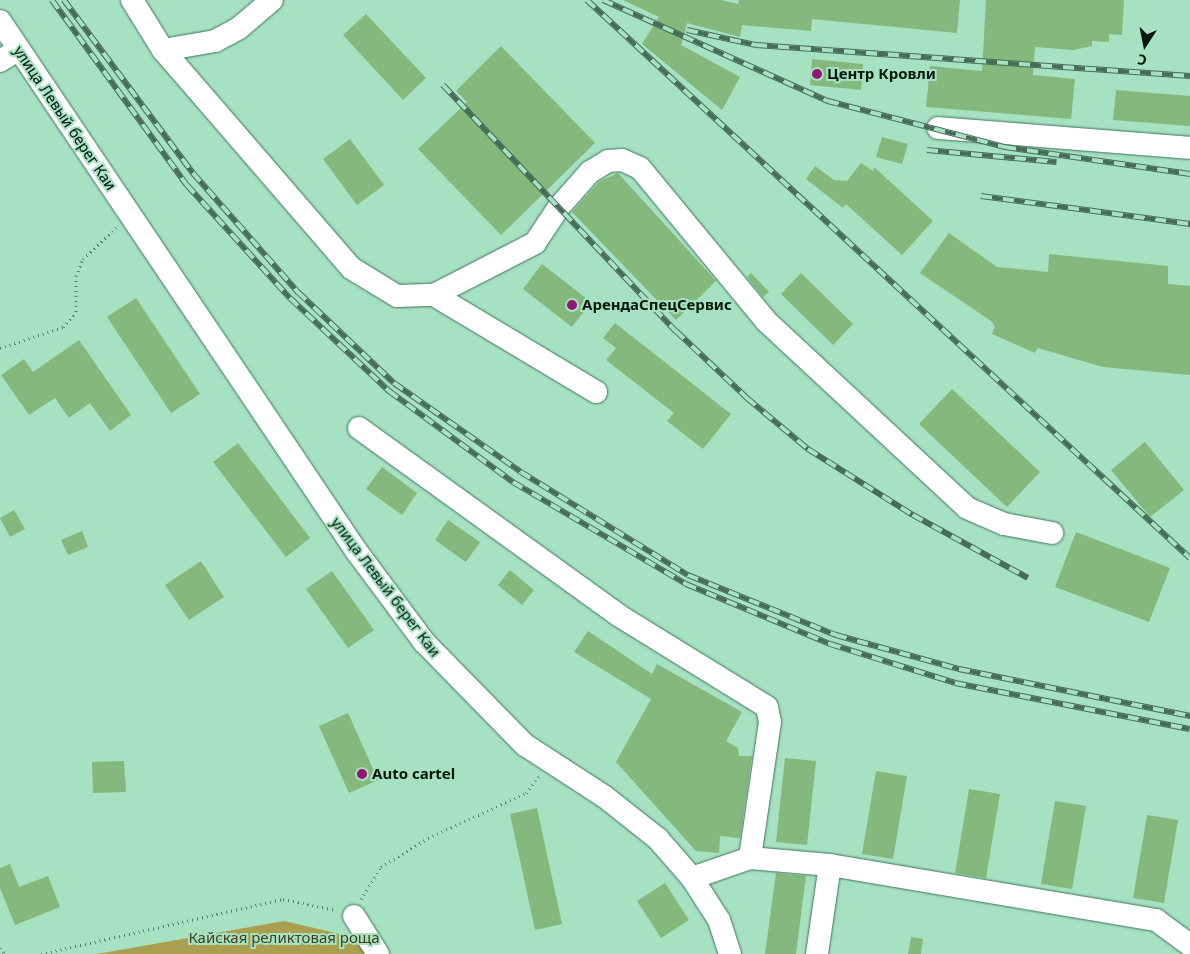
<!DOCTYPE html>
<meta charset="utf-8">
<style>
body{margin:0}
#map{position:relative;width:1190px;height:954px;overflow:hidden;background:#a6e1c1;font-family:"Noto Sans",sans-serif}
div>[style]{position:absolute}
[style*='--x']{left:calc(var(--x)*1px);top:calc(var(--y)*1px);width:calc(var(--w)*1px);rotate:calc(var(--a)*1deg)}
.forest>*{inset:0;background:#aa9f4f}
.building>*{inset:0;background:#84b87c}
.path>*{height:3px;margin-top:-1.5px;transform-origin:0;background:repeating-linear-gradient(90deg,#57806b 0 1px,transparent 0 5px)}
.roads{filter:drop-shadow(0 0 1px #3d755a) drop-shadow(0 0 1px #3d755a)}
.minor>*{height:22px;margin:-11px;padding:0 11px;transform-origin:11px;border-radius:11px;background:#fff}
.rail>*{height:5.5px;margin-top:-2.75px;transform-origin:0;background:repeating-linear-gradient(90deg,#a6e1c1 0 11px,#476d59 0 22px);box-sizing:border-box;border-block:1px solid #476d59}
.dots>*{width:14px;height:14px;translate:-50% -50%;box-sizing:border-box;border:2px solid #a6e1c1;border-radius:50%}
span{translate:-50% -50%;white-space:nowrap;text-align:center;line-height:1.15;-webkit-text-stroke:4px #a6e1c1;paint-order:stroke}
.poi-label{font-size:15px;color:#01160c;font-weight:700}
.left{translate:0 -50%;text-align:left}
.street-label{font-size:15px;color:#01160c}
.park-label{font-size:15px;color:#433e1c}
.north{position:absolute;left:1120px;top:20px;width:50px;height:50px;-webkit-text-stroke:4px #a6e1c1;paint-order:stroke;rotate:191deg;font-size:14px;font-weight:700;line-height:20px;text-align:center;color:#01160c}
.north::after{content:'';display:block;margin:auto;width:18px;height:22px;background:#01160c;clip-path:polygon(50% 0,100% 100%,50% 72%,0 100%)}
</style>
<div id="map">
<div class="forest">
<i style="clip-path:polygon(284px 921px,353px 937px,365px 954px,97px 954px)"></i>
</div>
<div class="building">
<i style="clip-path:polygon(623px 0,721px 0,738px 4px,739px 0,960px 0,957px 33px,812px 19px,811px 31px,742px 25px,740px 37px,687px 23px,681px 45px,740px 77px,722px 110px,642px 44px,659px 17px)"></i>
<i style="clip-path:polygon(986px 0,1124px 0,1122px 35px,1109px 34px,1109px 42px,1092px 41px,1092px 46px,1073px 50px,1035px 47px,1033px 75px,1075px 79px,1071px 119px,926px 107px,930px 66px,982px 71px)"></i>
<i style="clip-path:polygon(366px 14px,426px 78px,403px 100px,343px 35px)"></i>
<i style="clip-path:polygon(501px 46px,595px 143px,501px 235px,418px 149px,467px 102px,456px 91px)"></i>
<i style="clip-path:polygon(812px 59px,863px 64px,861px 90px,810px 85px)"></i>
<i style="clip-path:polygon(1116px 90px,1190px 96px,1190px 126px,1113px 120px)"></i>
<i style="clip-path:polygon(882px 137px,908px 144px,902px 164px,876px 157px)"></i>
<i style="clip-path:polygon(350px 139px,384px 185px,357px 205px,323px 159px)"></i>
<i style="clip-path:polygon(861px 163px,873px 171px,874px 167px,933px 221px,902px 255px,846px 204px,843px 208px,806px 179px,815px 166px,834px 180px,847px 181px)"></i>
<i style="clip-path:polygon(618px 173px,716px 281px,676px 320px,572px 212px,599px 182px)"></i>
<i style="clip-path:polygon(949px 233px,997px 267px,1048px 272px,1049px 254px,1168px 266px,1168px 284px,1190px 286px,1190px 375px,1103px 367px,1038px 348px,1035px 353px,992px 334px,995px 326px,991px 321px,920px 273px)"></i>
<i style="clip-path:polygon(542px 264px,591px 302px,572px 327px,523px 289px)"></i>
<i style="clip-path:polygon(751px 273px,769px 292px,763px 297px,747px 277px)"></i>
<i style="clip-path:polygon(801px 273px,853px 324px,833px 345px,781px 294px)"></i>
<i style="clip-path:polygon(136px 298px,200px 394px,171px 413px,107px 317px)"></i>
<i style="clip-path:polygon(615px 323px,731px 414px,703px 449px,667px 421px,674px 413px,606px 360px,616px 348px,603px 338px)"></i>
<i style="clip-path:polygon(79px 340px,131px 415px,110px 431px,90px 403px,69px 418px,55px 398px,29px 415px,1px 375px,24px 359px,33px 372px)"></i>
<i style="clip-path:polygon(952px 389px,1040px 472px,1007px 507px,919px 424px)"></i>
<i style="clip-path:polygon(1145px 442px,1184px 490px,1150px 517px,1111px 470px)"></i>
<i style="clip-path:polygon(238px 443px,310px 538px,286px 557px,213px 462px)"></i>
<i style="clip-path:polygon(382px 467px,417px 493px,402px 515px,366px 489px)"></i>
<i style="clip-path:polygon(14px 510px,25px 529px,10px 537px,0 518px)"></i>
<i style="clip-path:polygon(448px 520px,480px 542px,466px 562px,435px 540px)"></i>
<i style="clip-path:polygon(82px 531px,88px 547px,68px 555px,61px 540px)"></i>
<i style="clip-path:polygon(1076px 532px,1170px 568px,1149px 622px,1055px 587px)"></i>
<i style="clip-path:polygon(201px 561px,224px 597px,189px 620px,165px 585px)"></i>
<i style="clip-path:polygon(510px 570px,534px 590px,522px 605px,498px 585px)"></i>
<i style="clip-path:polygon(332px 571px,374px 630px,348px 648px,306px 589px)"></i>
<i style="clip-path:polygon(588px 631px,652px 674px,657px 664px,742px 712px,726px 741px,738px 748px,739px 756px,752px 756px,740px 838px,720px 836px,719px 853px,696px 851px,616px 762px,651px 699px,574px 652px)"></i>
<i style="clip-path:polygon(348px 713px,378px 780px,349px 793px,319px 726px)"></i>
<i style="clip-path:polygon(785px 758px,816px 761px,807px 845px,776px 842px)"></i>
<i style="clip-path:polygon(124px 761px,126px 792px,93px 793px,92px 762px)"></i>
<i style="clip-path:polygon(876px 771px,907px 776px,893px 859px,862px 854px)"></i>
<i style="clip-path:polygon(969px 789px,1000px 794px,986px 878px,955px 873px)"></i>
<i style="clip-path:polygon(1055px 801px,1086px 806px,1072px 889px,1041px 884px)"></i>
<i style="clip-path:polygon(537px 808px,562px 924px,535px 930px,510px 814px)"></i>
<i style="clip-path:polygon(1147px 815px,1178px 820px,1164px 903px,1133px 898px)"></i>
<i style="clip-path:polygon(10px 864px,19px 887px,48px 876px,60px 907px,15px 925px,0 888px,0 868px)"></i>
<i style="clip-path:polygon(776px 873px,806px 876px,796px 954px,765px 954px)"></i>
<i style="clip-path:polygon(665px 883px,689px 920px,661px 938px,637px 901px)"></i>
<i style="clip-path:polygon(911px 937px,923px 939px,921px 954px,908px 954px)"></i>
</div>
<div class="path">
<i style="--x:0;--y:348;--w:66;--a:-18.4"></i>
<i style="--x:63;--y:327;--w:20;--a:-49"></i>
<i style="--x:76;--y:312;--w:36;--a:-90"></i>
<i style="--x:76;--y:276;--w:18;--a:-68"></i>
<i style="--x:83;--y:259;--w:47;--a:-43.3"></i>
<i style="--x:361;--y:899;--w:38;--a:-58"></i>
<i style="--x:381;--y:867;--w:55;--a:-31.7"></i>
<i style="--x:428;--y:838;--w:108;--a:-24.7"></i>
<i style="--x:526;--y:793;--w:22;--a:-54"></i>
<i style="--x:0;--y:948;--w:8;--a:50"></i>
<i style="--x:41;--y:954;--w:248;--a:-12.8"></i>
<i style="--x:283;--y:899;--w:54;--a:11.7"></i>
</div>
<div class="roads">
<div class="minor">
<i style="--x:132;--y:0;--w:59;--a:58.2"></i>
<i style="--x:163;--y:50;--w:288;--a:49.2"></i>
<i style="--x:351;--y:268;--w:54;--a:31.3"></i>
<i style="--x:397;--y:296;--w:37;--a:-2"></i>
<i style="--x:434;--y:295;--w:114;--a:-27.2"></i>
<i style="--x:535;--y:243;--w:43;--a:-56.3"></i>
<i style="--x:559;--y:207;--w:47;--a:-48.5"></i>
<i style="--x:590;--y:172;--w:21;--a:-31"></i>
<i style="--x:608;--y:161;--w:14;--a:-4"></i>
<i style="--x:622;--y:160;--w:20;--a:24"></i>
<i style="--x:640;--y:168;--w:198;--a:50.5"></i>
<i style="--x:766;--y:321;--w:275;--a:42.9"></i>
<i style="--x:967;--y:508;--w:40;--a:23.4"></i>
<i style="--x:1004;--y:524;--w:49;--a:10.6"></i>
<i style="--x:0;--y:21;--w:640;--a:56.09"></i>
<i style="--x:357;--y:552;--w:112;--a:53.3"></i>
<i style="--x:424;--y:642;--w:144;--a:45.6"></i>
<i style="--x:525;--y:745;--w:95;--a:33"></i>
<i style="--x:605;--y:797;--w:68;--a:38.4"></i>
<i style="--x:658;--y:839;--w:52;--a:48.9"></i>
<i style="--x:692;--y:878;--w:50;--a:57.3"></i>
<i style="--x:719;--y:920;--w:36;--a:72"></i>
<i style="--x:163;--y:50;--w:53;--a:-9.8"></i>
<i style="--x:215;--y:41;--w:27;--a:-28"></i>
<i style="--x:239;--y:28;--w:43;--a:-40.3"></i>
<i style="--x:0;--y:61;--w:22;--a:-32"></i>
<i style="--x:938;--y:128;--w:253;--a:4.5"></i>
<i style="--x:434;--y:295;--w:189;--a:30.9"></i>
<i style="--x:359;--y:428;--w:319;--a:35.8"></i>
<i style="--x:618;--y:615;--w:175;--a:31.7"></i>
<i style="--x:767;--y:707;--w:15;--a:79"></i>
<i style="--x:770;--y:722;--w:137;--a:98.4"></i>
<i style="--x:692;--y:878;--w:61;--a:-19"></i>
<i style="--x:750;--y:858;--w:80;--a:5"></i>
<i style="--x:830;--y:865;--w:331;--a:9.6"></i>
<i style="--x:1156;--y:920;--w:42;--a:36.3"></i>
<i style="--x:354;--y:916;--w:45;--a:57.7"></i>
<i style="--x:817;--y:954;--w:90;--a:-81.7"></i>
</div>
</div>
<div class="rail">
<i style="--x:52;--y:0;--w:229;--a:53.9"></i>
<i style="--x:187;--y:185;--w:153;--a:47.7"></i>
<i style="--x:290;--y:298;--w:136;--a:43.2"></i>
<i style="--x:389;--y:391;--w:154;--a:36.3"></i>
<i style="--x:513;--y:482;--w:201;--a:30.5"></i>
<i style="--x:686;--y:584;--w:156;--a:22.6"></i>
<i style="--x:830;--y:644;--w:131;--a:17.3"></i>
<i style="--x:955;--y:683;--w:239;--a:11.1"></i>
<i style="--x:64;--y:0;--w:216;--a:53.3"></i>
<i style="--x:193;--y:173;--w:159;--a:48.6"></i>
<i style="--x:298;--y:292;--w:132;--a:43.5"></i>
<i style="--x:394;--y:383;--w:155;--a:35"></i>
<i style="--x:521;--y:472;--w:196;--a:31.7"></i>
<i style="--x:688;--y:575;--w:160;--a:22.1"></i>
<i style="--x:836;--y:635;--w:128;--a:15.5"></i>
<i style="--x:959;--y:669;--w:236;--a:11.5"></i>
<i style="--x:587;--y:0;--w:822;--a:42.78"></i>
<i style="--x:603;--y:0;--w:247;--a:24.2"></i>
<i style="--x:828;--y:101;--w:183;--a:14.6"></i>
<i style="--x:1005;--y:147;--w:187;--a:8.3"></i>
<i style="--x:687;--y:30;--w:71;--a:12.3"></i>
<i style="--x:756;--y:45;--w:435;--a:4.1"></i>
<i style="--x:443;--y:85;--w:339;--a:46.6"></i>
<i style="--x:676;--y:331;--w:98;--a:43.3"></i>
<i style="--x:747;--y:398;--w:80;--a:39.9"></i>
<i style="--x:808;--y:449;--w:124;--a:32.2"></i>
<i style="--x:913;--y:515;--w:131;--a:28.7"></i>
<i style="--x:927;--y:150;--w:130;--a:5.3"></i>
<i style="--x:981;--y:196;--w:211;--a:7.6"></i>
</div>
<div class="dots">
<i style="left:817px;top:74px;background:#921672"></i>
<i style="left:572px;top:305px;background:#921672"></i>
<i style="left:362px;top:774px;background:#921672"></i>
</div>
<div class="poi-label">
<span class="left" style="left:827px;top:74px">Центр Кровли</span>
<span class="left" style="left:582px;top:305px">АрендаСпецСервис</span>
<span class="left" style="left:372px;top:774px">Auto cartel</span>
</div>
<div class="street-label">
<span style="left:65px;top:118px;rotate:56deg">улица Левый берег Каи</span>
<span style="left:386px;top:587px;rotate:53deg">улица Левый берег Каи</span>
</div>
<div class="park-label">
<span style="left:284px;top:938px">Кайская реликтовая роща</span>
</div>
<div class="north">С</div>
</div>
